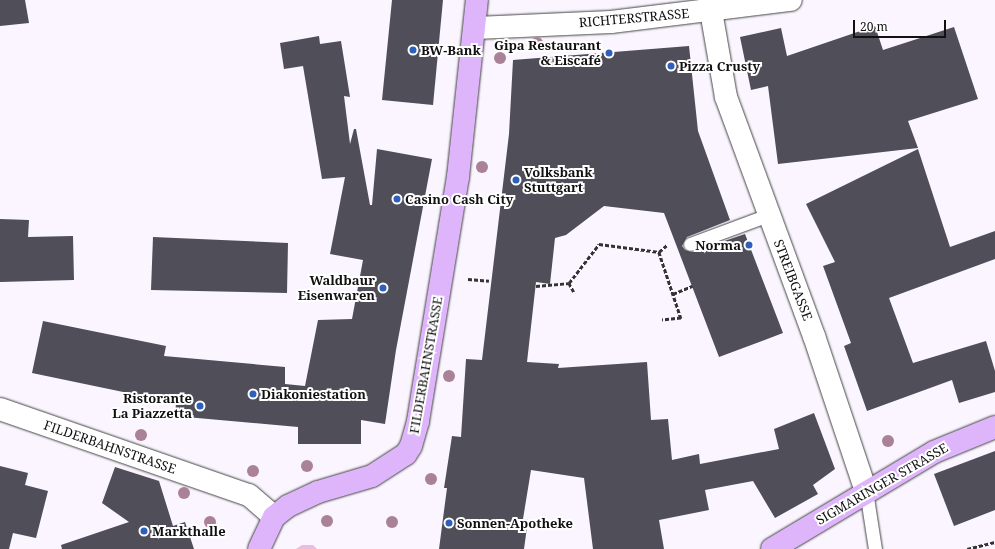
<!DOCTYPE html>
<meta charset="utf-8">
<style>
body{margin:0}
#map{position:relative;width:995px;height:549px;overflow:hidden;background:#faf5fe;font-family:"Noto Serif",serif}
div>[style]{position:absolute}
[style*='--x']{left:calc(var(--x)*1px);top:calc(var(--y)*1px);width:calc(var(--w)*1px);rotate:calc(var(--a)*1deg)}
.green>*{inset:0;background:#e8bfe1}
.building>*{inset:0;background:#4f4e59}
.path>*{height:2.5px;margin-top:-1.25px;transform-origin:0;background:repeating-linear-gradient(90deg,#333 0 4px,transparent 0 6px)}
.roads{filter:drop-shadow(0 0 1px #444) drop-shadow(0 0 1px #444)}
.service>*{height:13px;margin:-6.5px;padding:0 6.5px;transform-origin:6.5px;border-radius:6.5px;background:#fff}
.minor>*{height:22px;margin:-11px;padding:0 11px;transform-origin:11px;border-radius:11px;background:#fff}
.secondary>*{height:22px;margin:-11px;padding:0 11px;transform-origin:11px;border-radius:11px;background:#deb4fb}
.trees>*{width:12px;height:12px;margin:-6px;border-radius:50%;background:#a98298}
.dots>*{width:11px;height:11px;translate:-50% -50%;box-sizing:border-box;border:2px solid #fff;border-radius:50%}
span{translate:-50% -50%;white-space:nowrap;text-align:center;line-height:1.15;-webkit-text-stroke:4px #fff;paint-order:stroke}
.street-label{font-size:13px;color:#111}
.poi-label{font-size:13px;color:#111;font-weight:700}
.right{translate:-100% -50%;text-align:right}
.left{translate:0 -50%;text-align:left}
.scale{position:absolute;left:853px;top:20px;width:93px;height:18px;box-sizing:border-box;border:2px solid #111;border-top:0;padding-left:5px;font-size:12px;line-height:14px;white-space:nowrap;color:#111;-webkit-text-stroke:3px #fff;paint-order:stroke}
</style>
<div id="map">
<div class="green">
<i style="clip-path:polygon(302px 545px,313px 545px,317px 549px,296px 549px)"></i>
</div>
<div class="building">
<i style="clip-path:polygon(0 0,25px 0,29px 23px,0 26px)"></i>
<i style="clip-path:polygon(392px 0,443px 0,433px 105px,382px 100px)"></i>
<i style="clip-path:polygon(875px 26px,883px 50px,954px 27px,978px 99px,908px 121px,918px 148px,778px 164px,768px 86px,751px 90px,740px 37px,781px 28px,787px 56px)"></i>
<i style="clip-path:polygon(319px 36px,320px 44px,341px 41px,350px 97px,344px 96px,350px 144px,354px 129px,356px 129px,370px 205px,372px 205px,377px 149px,432px 159px,396px 350px,385px 424px,361px 420px,361px 444px,298px 444px,298px 427px,175px 416px,176px 403px,32px 373px,43px 321px,166px 346px,164px 356px,285px 367px,285px 384px,305px 386px,318px 320px,352px 319px,363px 260px,330px 254px,345px 177px,322px 179px,303px 66px,284px 69px,280px 43px)"></i>
<i style="clip-path:polygon(689px 46px,698px 131px,730px 220px,687px 237px,682px 246px,685px 250px,692px 252px,745px 234px,783px 333px,719px 357px,664px 213px,604px 206px,566px 235px,555px 238px,550px 284px,536px 282px,527px 362px,559px 364px,558px 368px,647px 362px,651px 420px,668px 419px,672px 460px,699px 454px,700px 464px,779px 449px,774px 429px,814px 413px,835px 469px,813px 485px,818px 494px,775px 518px,753px 481px,705px 490px,709px 510px,659px 520px,664px 549px,593px 549px,584px 478px,531px 470px,523px 519px,528px 520px,524px 549px,439px 549px,447px 488px,444px 488px,452px 436px,461px 437px,466px 359px,482px 360px,509px 134px,513px 60px)"></i>
<i style="clip-path:polygon(918px 149px,950px 247px,995px 231px,995px 259px,889px 298px,913px 363px,986px 341px,995px 371px,995px 392px,959px 403px,952px 380px,867px 411px,844px 346px,851px 343px,823px 266px,835px 262px,806px 204px)"></i>
<i style="clip-path:polygon(0 219px,29px 220px,28px 237px,73px 236px,74px 280px,0 282px)"></i>
<i style="clip-path:polygon(153px 237px,288px 243px,287px 293px,151px 290px)"></i>
<i style="clip-path:polygon(995px 451px,995px 510px,954px 526px,934px 474px)"></i>
<i style="clip-path:polygon(0 466px,28px 473px,25px 485px,48px 491px,36px 538px,13px 533px,9px 549px,0 549px)"></i>
<i style="clip-path:polygon(115px 467px,159px 481px,173px 526px,185px 522px,194px 549px,62px 549px,61px 545px,129px 522px,102px 503px)"></i>
</div>
<div class="path">
<i style="--x:659;--y:252;--w:70;--a:71.6"></i>
<i style="--x:681;--y:318;--w:19;--a:174"></i>
<i style="--x:468;--y:279;--w:21;--a:5"></i>
<i style="--x:569;--y:283;--w:10;--a:61"></i>
<i style="--x:536;--y:286;--w:33;--a:-5"></i>
<i style="--x:569;--y:283;--w:49;--a:-52.4"></i>
<i style="--x:599;--y:244;--w:61;--a:7.6"></i>
<i style="--x:659;--y:252;--w:11;--a:-41"></i>
<i style="--x:673;--y:294;--w:21;--a:-23"></i>
<i style="--x:967;--y:549;--w:29;--a:-14"></i>
</div>
<div class="roads">
<div class="service">
<i style="--x:690;--y:244;--w:83;--a:-20.4"></i>
<i style="--x:866;--y:491;--w:59;--a:81.2"></i>
</div>
<div class="minor">
<i style="--x:711;--y:11;--w:87;--a:80.1"></i>
<i style="--x:726;--y:97;--w:255;--a:69.8"></i>
<i style="--x:814;--y:336;--w:163;--a:71.5"></i>
<i style="--x:476;--y:28;--w:135;--a:-2.5"></i>
<i style="--x:611;--y:22;--w:181;--a:-7"></i>
<i style="--x:0;--y:409;--w:263;--a:19.1"></i>
<i style="--x:249;--y:495;--w:33;--a:41"></i>
</div>
<div class="secondary">
<i style="--x:259;--y:549;--w:35;--a:-65"></i>
<i style="--x:274;--y:517;--w:18;--a:-38"></i>
<i style="--x:288;--y:506;--w:33;--a:-25"></i>
<i style="--x:318;--y:492;--w:56;--a:-16.5"></i>
<i style="--x:372;--y:476;--w:40;--a:-32.9"></i>
<i style="--x:406;--y:454;--w:9;--a:-58"></i>
<i style="--x:411;--y:446;--w:26;--a:-74"></i>
<i style="--x:418;--y:421;--w:247;--a:-80.7"></i>
<i style="--x:458;--y:177;--w:178;--a:-83.9"></i>
<i style="--x:772;--y:549;--w:189;--a:-30.9"></i>
<i style="--x:934;--y:452;--w:66;--a:-22.3"></i>
</div>
</div>
<div class="trees">
<i style="left:537px;top:43px"></i>
<i style="left:500px;top:58px"></i>
<i style="left:482px;top:167px"></i>
<i style="left:449px;top:376px"></i>
<i style="left:141px;top:435px"></i>
<i style="left:888px;top:441px"></i>
<i style="left:307px;top:466px"></i>
<i style="left:253px;top:471px"></i>
<i style="left:431px;top:479px"></i>
<i style="left:184px;top:493px"></i>
<i style="left:327px;top:521px"></i>
<i style="left:210px;top:522px"></i>
<i style="left:392px;top:522px"></i>
</div>
<div class="dots">
<i style="left:413px;top:50px;background:#2e5fbb"></i>
<i style="left:609px;top:53px;background:#2e5fbb"></i>
<i style="left:671px;top:66px;background:#2e5fbb"></i>
<i style="left:516px;top:180px;background:#2e5fbb"></i>
<i style="left:397px;top:199px;background:#2e5fbb"></i>
<i style="left:749px;top:245px;background:#2e5fbb"></i>
<i style="left:383px;top:288px;background:#2e5fbb"></i>
<i style="left:253px;top:394px;background:#2e5fbb"></i>
<i style="left:200px;top:406px;background:#2e5fbb"></i>
<i style="left:449px;top:523px;background:#2e5fbb"></i>
<i style="left:144px;top:531px;background:#2e5fbb"></i>
</div>
<div class="street-label">
<span style="left:634px;top:18px;rotate:-5deg">RICHTERSTRASSE</span>
<span style="left:793px;top:280px;rotate:69deg">STREIBGASSE</span>
<span style="left:426px;top:365px;rotate:-80deg">FILDERBAHNSTRASSE</span>
<span style="left:110px;top:447px;rotate:19deg">FILDERBAHNSTRASSE</span>
<span style="left:882px;top:484px;rotate:-30deg">SIGMARINGER STRASSE</span>
</div>
<div class="poi-label">
<span class="right" style="left:601px;top:53px">Gipa Restaurant<br>&amp; Eiscafé</span>
<span class="left" style="left:421px;top:50px">BW-Bank</span>
<span class="left" style="left:679px;top:66px">Pizza Crusty</span>
<span class="left" style="left:524px;top:180px">Volksbank<br>Stuttgart</span>
<span class="left" style="left:405px;top:199px">Casino Cash City</span>
<span class="right" style="left:741px;top:245px">Norma</span>
<span class="right" style="left:375px;top:288px">Waldbaur<br>Eisenwaren</span>
<span class="left" style="left:261px;top:394px">Diakoniestation</span>
<span class="right" style="left:192px;top:406px">Ristorante<br>La Piazzetta</span>
<span class="left" style="left:457px;top:523px">Sonnen-Apotheke</span>
<span class="left" style="left:152px;top:531px">Markthalle</span>
</div>
<div class="scale">20 m</div>
</div>
